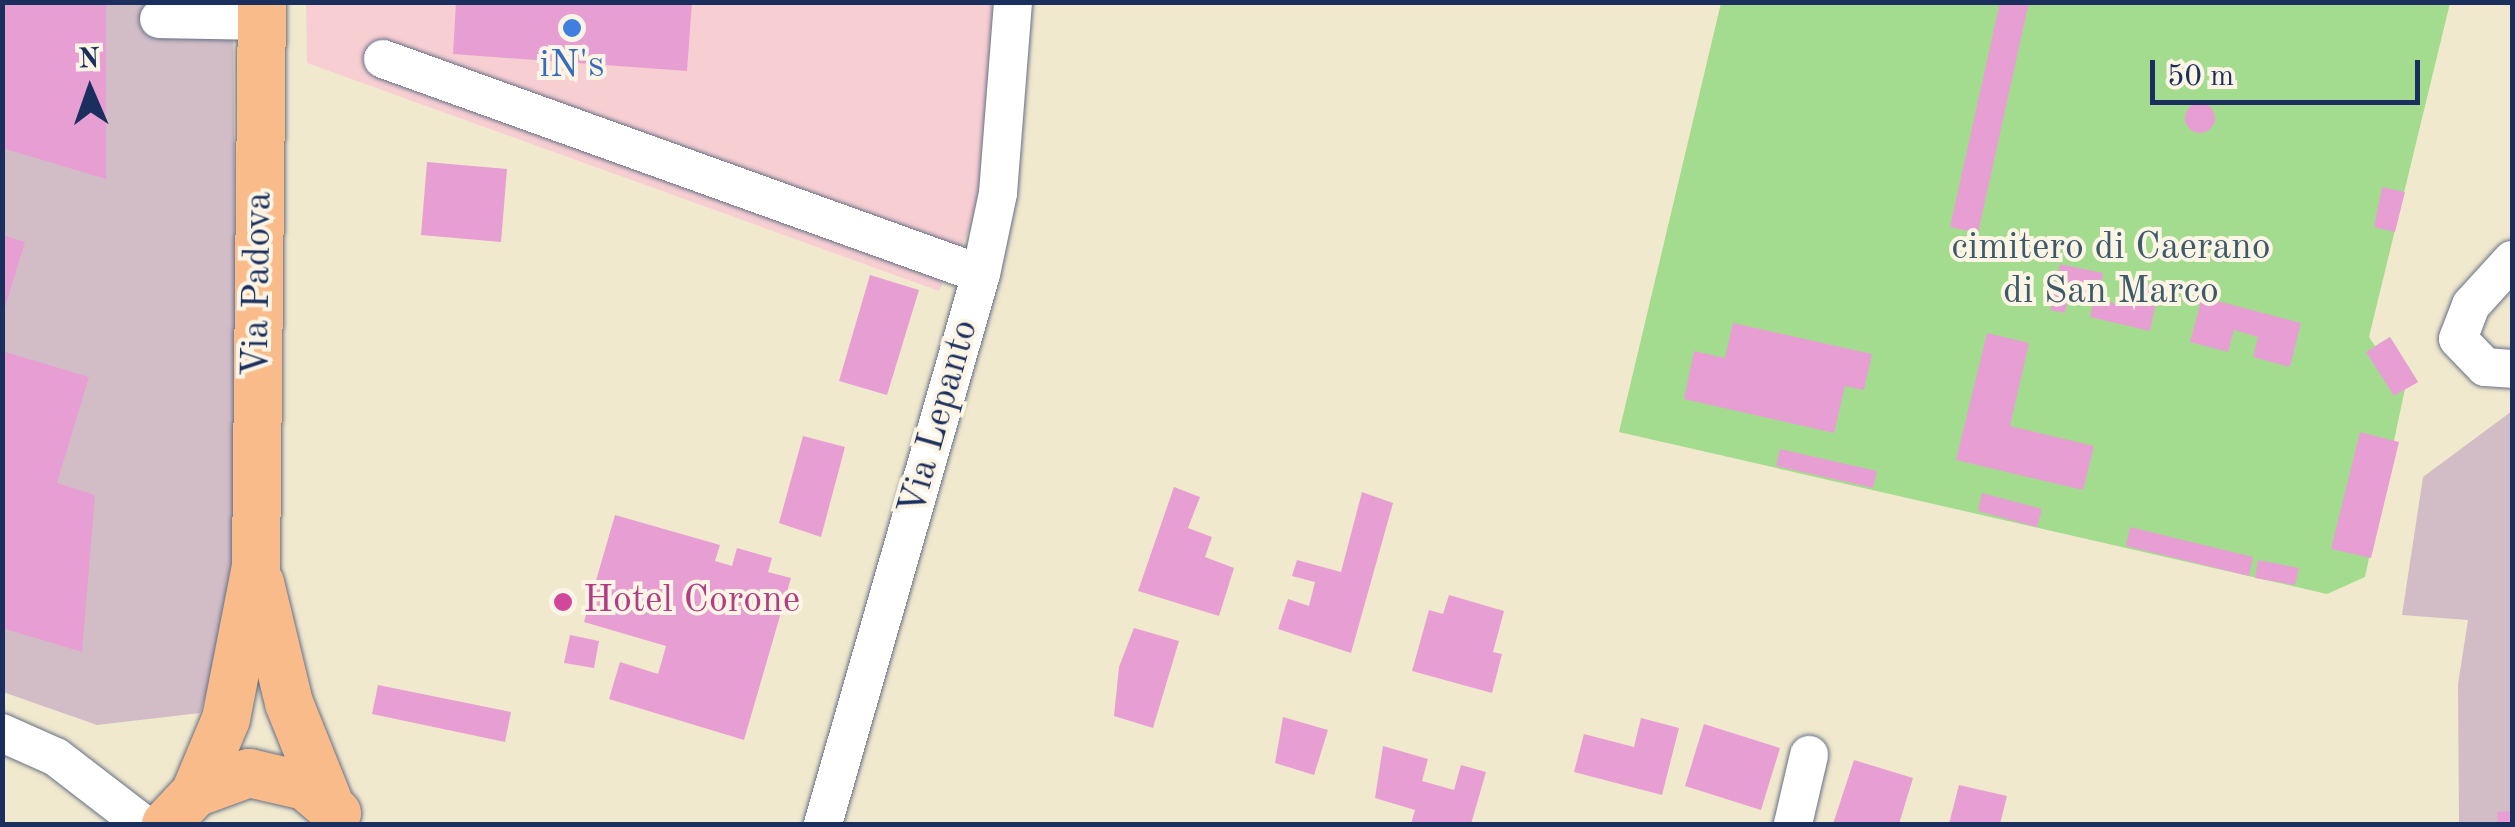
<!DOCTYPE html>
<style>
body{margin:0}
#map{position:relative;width:2515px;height:827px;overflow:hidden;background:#f1e9ce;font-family:"Old Standard TT",serif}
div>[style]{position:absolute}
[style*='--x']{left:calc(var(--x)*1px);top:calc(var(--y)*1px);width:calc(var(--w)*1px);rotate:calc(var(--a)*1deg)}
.built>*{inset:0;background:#f7cfd3}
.industrial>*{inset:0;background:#d2bdc7}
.green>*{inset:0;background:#a3dc8e}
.building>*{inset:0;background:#e79fd3}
.round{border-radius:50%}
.roads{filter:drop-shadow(0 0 2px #667085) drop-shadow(0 0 2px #667085)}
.minor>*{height:38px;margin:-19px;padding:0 19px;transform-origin:19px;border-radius:19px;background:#fff}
.major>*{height:48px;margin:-24px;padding:0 24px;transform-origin:24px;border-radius:24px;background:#fabb8b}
.dots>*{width:28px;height:28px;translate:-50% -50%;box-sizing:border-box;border:5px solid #fcf5e5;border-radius:50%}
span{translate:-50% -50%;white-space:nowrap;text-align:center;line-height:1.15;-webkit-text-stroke:8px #fcf5e5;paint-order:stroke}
.shop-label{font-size:38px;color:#366cbe}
.park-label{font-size:38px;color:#3d5a6a}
.street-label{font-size:38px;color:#1b2f5e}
.hotel-label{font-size:38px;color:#b23c85}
.left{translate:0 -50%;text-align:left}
.frame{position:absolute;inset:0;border:5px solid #1b2f5e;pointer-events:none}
.north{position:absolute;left:40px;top:40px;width:100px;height:100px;-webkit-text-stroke:8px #fcf5e5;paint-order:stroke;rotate:358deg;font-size:28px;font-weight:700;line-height:40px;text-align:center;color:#1b2f5e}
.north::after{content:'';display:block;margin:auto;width:35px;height:45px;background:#1b2f5e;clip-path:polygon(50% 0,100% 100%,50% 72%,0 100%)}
.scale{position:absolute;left:2150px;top:60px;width:270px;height:45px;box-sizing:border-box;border:5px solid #1b2f5e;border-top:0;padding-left:12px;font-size:30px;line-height:35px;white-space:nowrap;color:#1b2f5e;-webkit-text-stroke:8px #fcf5e5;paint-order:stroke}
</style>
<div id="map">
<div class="built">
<i style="clip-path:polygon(306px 3px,995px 3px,983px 202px,939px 291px,307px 63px)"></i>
</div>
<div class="industrial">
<i style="clip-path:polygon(3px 3px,233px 3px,238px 594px,200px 713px,97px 725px,3px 692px)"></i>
<i style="clip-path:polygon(2512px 411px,2512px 824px,2459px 824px,2458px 684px,2468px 620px,2402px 615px,2423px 477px)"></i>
</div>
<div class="green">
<i style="clip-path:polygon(1721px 3px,2450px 3px,2369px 337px,2375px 346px,2390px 337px,2418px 382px,2405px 389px,2365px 577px,2327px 594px,1619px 432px)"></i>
</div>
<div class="building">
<i style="clip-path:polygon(2px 2px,106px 2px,106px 179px,2px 148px)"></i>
<i style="clip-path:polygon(456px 2px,692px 2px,687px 71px,453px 54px)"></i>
<i style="clip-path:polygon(2000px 2px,2029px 2px,1978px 233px,1950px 227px)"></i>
<i class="round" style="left:2185px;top:103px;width:30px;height:30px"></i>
<i style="clip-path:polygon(427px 162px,507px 169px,501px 242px,421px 235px)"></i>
<i style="clip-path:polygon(2382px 187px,2405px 192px,2395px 232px,2374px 227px)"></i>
<i style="clip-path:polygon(2px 235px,25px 242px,3px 314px,2px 314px)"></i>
<i style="clip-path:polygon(2060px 264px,2103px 273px,2099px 296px,2070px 290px,2065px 313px,2050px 310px)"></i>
<i style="clip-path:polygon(870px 275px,919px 290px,887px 395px,839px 381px)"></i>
<i style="clip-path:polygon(2123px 280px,2159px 288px,2150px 331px,2090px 317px,2094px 299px,2117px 304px)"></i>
<i style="clip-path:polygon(2202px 297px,2301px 323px,2290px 367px,2253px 357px,2258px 337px,2234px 330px,2228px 352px,2190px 342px)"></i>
<i style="clip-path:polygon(1733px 323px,1872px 354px,1864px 390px,1845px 386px,1834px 433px,1684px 399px,1694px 351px,1725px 358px)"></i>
<i style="clip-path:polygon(1987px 333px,2029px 343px,2010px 426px,2094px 446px,2083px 490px,1956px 460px)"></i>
<i style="clip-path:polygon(2390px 337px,2418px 382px,2394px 396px,2366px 352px)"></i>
<i style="clip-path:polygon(2px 351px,89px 377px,57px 483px,95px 495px,82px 652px,2px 628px)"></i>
<i style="clip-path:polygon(2360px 432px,2399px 442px,2371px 558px,2331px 549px)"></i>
<i style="clip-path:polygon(803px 436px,845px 447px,821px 537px,779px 523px)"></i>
<i style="clip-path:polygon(1780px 449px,1877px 471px,1873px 488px,1776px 466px)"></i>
<i style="clip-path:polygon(1174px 487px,1200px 497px,1188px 528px,1212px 537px,1205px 557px,1234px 568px,1219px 616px,1138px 591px)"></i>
<i style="clip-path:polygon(1362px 492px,1393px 503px,1351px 653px,1278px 629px,1288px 599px,1309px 606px,1315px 582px,1292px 576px,1297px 560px,1341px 572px)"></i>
<i style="clip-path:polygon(1982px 493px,2042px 509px,2037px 527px,1978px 511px)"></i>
<i style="clip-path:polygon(615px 515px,720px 545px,715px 561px,732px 566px,737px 548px,772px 558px,768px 572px,791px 578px,744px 740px,609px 699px,620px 662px,658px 674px,666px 646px,584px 622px)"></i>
<i style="clip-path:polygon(2130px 527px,2253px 557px,2249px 576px,2126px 546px)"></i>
<i style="clip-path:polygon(2258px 560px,2299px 568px,2295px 585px,2255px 578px)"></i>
<i style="clip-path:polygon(1449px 595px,1504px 611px,1493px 652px,1502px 654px,1492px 693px,1412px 671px,1429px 610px,1443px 614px)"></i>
<i style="clip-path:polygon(1134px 628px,1179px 641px,1153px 728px,1114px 716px,1119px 667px)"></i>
<i style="clip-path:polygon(570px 635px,599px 641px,594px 668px,564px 663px)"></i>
<i style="clip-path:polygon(378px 685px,511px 712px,505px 742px,372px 714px)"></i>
<i style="clip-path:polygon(1283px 717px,1328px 730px,1314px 775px,1275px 763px)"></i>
<i style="clip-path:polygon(1641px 718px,1679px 728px,1662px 795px,1574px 772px,1584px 734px,1634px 747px)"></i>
<i style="clip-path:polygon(1704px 724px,1780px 748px,1761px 810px,1685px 786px)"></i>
<i style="clip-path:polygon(1383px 746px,1428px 759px,1422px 781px,1454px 790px,1461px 765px,1486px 772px,1471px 824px,1411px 824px,1415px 810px,1375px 798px)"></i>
<i style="clip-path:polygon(1854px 760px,1913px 778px,1899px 824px,1833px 824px)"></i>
<i style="clip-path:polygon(1959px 785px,2007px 796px,2000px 824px,1949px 824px)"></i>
<i style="clip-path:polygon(2512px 811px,2512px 824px,2498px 824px,2497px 812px)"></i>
</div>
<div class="roads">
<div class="minor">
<i style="--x:159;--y:19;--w:102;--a:1.1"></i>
<i style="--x:383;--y:59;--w:635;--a:19.78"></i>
<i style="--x:2512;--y:260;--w:61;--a:132.3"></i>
<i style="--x:2471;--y:305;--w:36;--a:111"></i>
<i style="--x:2458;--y:339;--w:39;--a:46"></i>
<i style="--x:2485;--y:367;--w:27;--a:4"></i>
<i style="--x:2;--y:733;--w:59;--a:24"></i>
<i style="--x:56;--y:757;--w:110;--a:37.6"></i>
<i style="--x:823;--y:824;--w:572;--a:-73.97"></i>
<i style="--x:981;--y:274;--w:83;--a:-78.1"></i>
<i style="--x:998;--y:193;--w:192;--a:-85.5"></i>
<i style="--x:1793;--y:824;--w:71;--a:-76.9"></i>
</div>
<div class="major">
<i style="--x:260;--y:583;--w:123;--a:76.4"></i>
<i style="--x:289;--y:703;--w:108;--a:68.2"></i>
<i style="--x:195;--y:793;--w:80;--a:-67.3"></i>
<i style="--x:226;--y:719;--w:156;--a:-78.9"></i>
<i style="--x:256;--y:566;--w:564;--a:-89.39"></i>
<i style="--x:166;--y:824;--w:42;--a:-46.9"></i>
<i style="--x:195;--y:793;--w:58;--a:-20.3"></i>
<i style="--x:249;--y:773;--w:57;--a:13.1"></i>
<i style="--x:305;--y:786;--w:42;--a:40.2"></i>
</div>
</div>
<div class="dots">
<i style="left:572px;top:28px;background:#3f7fe0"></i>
<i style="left:563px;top:602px;background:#d1479c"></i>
</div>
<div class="shop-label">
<span style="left:572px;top:67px">iN's</span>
</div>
<div class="park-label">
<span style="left:2111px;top:271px">cimitero di Caerano<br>di San Marco</span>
</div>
<div class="street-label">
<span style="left:259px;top:284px;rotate:-89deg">Via Padova</span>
<span style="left:940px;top:418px;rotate:-74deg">Via Lepanto</span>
</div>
<div class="hotel-label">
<span class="left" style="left:583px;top:602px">Hotel Corone</span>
</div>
<div class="frame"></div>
<div class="north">N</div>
<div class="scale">50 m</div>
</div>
